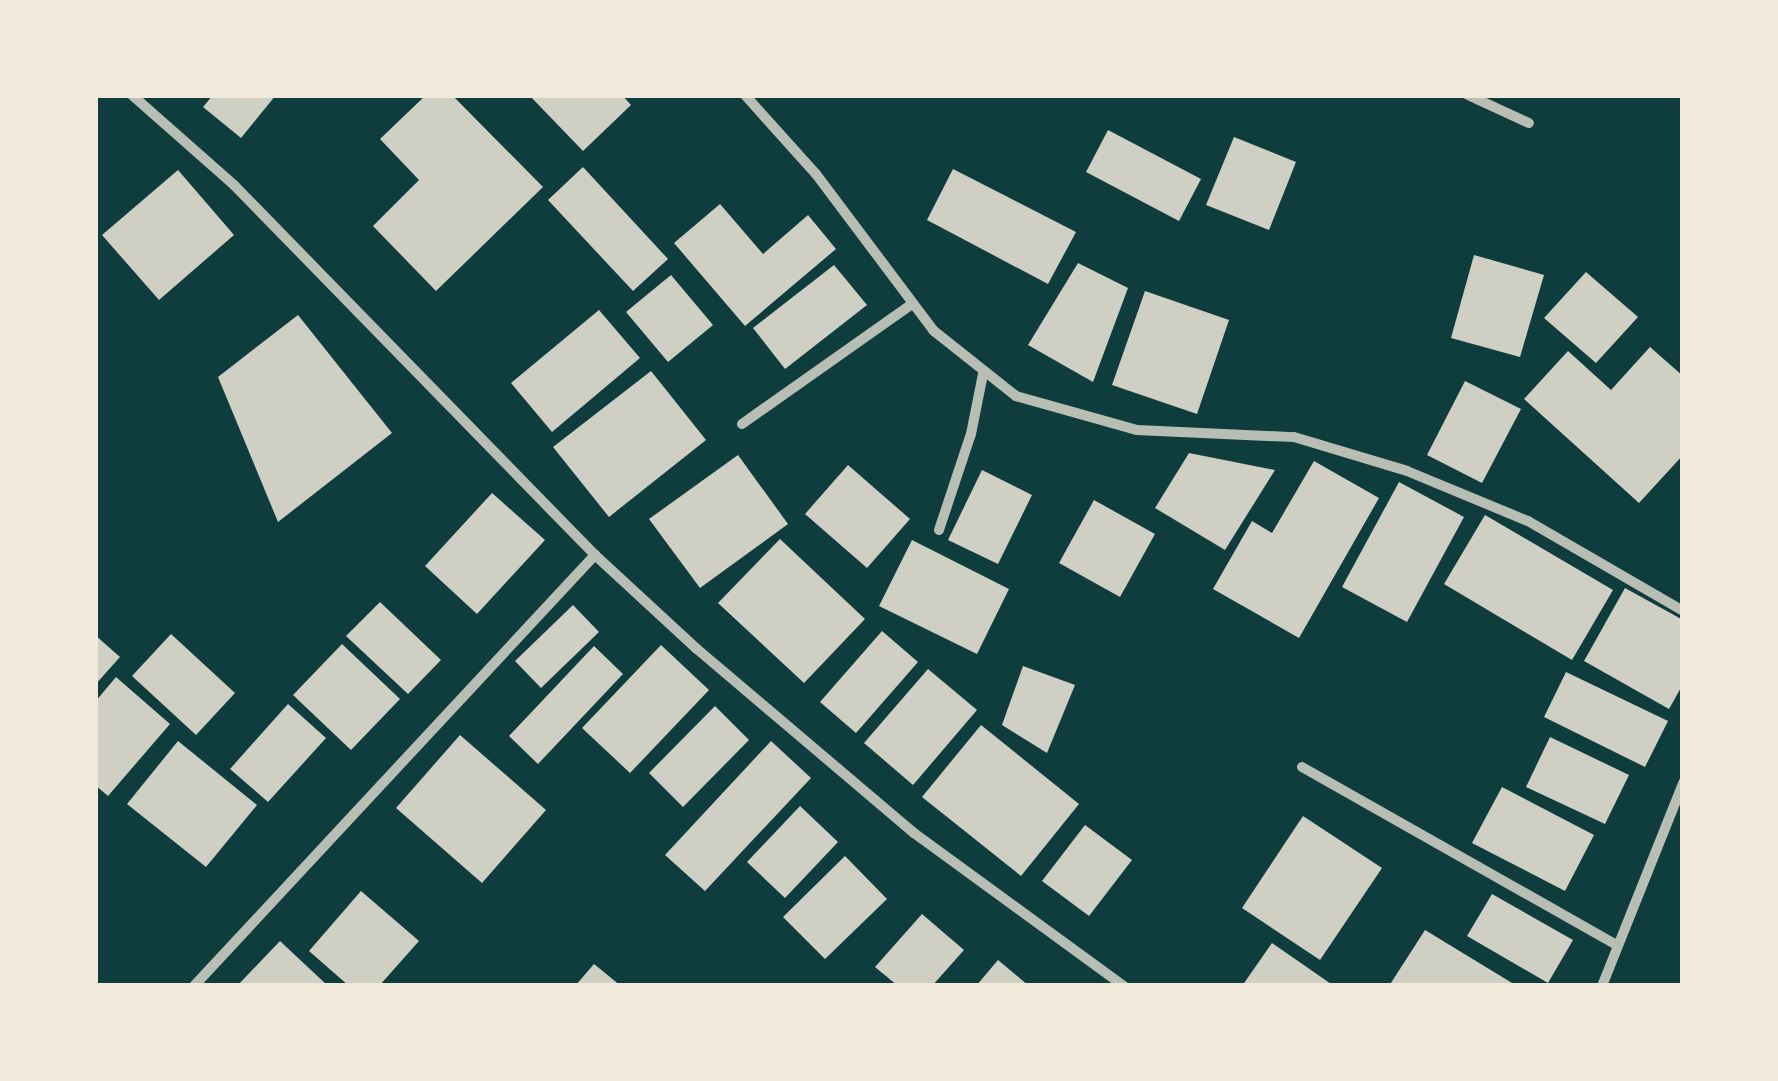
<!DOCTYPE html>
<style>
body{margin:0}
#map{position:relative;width:1778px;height:1081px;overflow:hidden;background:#0f3d3e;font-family:"Nunito Sans",sans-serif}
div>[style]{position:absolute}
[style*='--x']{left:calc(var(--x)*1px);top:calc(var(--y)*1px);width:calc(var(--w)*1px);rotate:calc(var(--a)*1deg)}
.building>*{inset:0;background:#cfcfc3}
.minor>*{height:10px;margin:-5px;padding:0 5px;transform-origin:5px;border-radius:5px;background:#b8beb3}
span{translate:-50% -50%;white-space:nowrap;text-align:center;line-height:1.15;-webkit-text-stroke:10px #f1e9da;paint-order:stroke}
.frame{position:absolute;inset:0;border:98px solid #f1e9da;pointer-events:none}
</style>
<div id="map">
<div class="building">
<i style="clip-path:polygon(213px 95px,276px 95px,241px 138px,203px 107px)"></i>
<i style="clip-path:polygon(426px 95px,452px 95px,543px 187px,436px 291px,373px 226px,419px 180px,380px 139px)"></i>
<i style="clip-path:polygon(529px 95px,622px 95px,631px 105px,583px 151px)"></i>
<i style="clip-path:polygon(1108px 130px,1201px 179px,1179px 221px,1086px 172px)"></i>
<i style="clip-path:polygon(1234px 137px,1296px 162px,1269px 230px,1206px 205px)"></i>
<i style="clip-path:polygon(583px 167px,668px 259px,633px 291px,548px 200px)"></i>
<i style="clip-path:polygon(953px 169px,1076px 232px,1048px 284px,927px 220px)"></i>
<i style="clip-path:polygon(178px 170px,234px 235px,159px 300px,102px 235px)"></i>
<i style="clip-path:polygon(720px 204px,763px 254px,808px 215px,836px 249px,745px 326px,674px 243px)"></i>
<i style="clip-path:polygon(1474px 255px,1544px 275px,1520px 357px,1451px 338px)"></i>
<i style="clip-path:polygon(1078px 263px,1128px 288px,1093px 382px,1028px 345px)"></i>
<i style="clip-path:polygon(834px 265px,867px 305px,785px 369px,753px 328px)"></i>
<i style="clip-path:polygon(1586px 272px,1638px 317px,1596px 363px,1544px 318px)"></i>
<i style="clip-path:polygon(671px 275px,713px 325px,668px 362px,626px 312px)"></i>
<i style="clip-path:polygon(1145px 291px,1229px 320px,1197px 414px,1112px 385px)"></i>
<i style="clip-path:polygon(599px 310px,640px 358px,552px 432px,511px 383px)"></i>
<i style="clip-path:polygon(298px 315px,392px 433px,278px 522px,218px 377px)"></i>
<i style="clip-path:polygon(1650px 347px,1683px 376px,1683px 455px,1639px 503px,1524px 399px,1568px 351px,1611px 390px)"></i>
<i style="clip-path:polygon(651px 371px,706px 440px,609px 517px,553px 447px)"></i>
<i style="clip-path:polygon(1465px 381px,1521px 409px,1482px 483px,1427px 455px)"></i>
<i style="clip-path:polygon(1189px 453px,1275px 470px,1225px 550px,1155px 508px)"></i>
<i style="clip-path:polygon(738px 455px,788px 524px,700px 588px,649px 519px)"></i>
<i style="clip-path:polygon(1314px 461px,1379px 498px,1299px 638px,1213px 589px,1252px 521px,1272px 533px)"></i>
<i style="clip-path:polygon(848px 465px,910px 519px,867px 568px,805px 514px)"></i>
<i style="clip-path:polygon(982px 470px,1032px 495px,998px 564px,948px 540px)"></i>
<i style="clip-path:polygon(1399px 482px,1464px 517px,1407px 622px,1342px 587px)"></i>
<i style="clip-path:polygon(492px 493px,545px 540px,477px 614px,425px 566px)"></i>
<i style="clip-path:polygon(1094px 500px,1155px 534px,1120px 597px,1059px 563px)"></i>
<i style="clip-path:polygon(1485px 515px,1613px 590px,1572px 660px,1444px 584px)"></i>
<i style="clip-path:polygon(780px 539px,865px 619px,804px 683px,718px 603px)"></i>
<i style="clip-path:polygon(912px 540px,1009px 589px,977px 654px,879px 606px)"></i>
<i style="clip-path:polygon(1625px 588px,1683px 620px,1683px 684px,1669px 709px,1584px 661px)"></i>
<i style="clip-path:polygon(380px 602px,441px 660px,408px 694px,346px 636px)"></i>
<i style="clip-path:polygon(573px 605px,599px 632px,541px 688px,515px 661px)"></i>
<i style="clip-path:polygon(882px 631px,918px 662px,856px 733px,820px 702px)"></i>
<i style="clip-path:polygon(171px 634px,235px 693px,196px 735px,132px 676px)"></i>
<i style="clip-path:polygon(95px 635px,120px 657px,95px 685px)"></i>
<i style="clip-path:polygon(342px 644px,400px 699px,351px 750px,293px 695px)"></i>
<i style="clip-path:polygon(661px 645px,709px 690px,630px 773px,582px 728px)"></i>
<i style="clip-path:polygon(594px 646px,623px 674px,538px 764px,509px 736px)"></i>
<i style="clip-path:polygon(1023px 666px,1075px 685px,1047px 753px,1002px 725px)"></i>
<i style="clip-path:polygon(928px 669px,977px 710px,913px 785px,864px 743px)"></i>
<i style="clip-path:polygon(1566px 672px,1668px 721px,1645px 767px,1544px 717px)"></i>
<i style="clip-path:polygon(116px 677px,170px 724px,108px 796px,95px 785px,95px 702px)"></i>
<i style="clip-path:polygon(288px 704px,326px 738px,268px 802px,230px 769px)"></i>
<i style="clip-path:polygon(715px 706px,749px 740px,683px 807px,649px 773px)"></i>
<i style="clip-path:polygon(981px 725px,1079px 804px,1021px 876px,922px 797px)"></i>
<i style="clip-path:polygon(460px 735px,546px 810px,482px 883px,396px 808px)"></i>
<i style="clip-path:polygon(1550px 737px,1629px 775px,1605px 824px,1526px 787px)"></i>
<i style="clip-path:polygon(178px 741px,257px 805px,206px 867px,127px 804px)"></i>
<i style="clip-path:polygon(771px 741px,811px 778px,705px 891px,665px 855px)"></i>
<i style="clip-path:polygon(1502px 787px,1594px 835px,1565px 891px,1472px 843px)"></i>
<i style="clip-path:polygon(800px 806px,838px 842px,785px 898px,747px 862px)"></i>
<i style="clip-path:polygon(1303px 816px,1382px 868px,1320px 960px,1242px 908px)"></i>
<i style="clip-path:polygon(1085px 825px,1132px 860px,1089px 916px,1042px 881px)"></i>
<i style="clip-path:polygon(845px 856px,887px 899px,825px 959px,783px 917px)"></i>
<i style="clip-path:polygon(361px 891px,419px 941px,379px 986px,349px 986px,309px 951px)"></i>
<i style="clip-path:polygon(1492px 894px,1573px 940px,1548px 983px,1467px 936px)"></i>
<i style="clip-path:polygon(922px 914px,964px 950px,932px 986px,898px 986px,875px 967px)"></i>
<i style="clip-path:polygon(1425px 930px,1517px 986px,1389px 986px)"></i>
<i style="clip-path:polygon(280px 941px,328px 986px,237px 986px)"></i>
<i style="clip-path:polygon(1272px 943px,1334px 986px,1242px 986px)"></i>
<i style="clip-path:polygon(998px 960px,1029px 986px,976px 986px)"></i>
<i style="clip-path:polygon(594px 964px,621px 986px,575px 986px)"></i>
</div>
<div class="minor">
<i style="--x:132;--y:95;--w:136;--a:41.4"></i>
<i style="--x:234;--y:185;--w:517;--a:45.71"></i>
<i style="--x:595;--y:555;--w:139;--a:42.7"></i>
<i style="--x:697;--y:649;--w:285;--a:40.3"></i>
<i style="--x:914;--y:833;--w:260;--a:36.1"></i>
<i style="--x:745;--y:95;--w:106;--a:48.1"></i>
<i style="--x:816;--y:174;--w:196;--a:53.1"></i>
<i style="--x:934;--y:331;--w:105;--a:38.4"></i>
<i style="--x:1016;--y:396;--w:126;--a:15.7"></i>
<i style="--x:1137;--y:430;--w:157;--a:2.6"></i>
<i style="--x:1294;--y:437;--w:118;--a:16.7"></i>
<i style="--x:1407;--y:471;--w:131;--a:22.5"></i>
<i style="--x:1528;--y:521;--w:179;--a:30.1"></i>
<i style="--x:1468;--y:95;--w:67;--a:24.7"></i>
<i style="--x:742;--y:424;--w:207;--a:-35.2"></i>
<i style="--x:939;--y:530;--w:101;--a:-71.6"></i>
<i style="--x:971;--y:434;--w:61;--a:-78.7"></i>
<i style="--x:1302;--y:767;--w:361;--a:29.5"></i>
<i style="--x:194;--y:986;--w:589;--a:-47.07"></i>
<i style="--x:1602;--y:986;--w:219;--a:-68.2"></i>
</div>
<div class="frame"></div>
</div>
